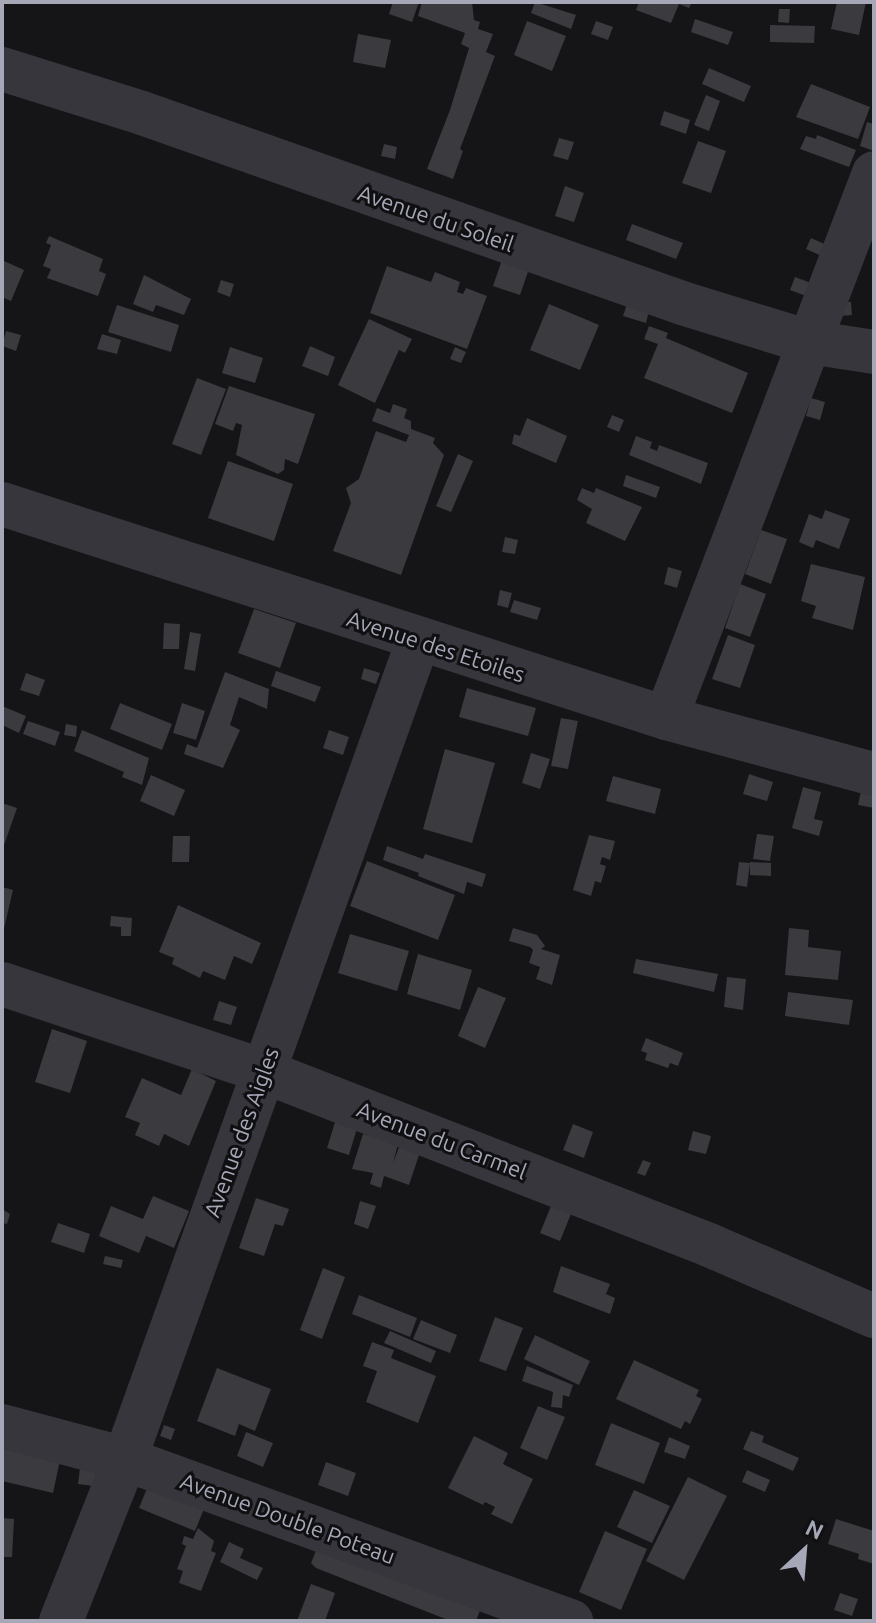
<!DOCTYPE html>
<style>
body{margin:0}
#map{position:relative;width:876px;height:1623px;overflow:hidden;background:#151517;font-family:Ubuntu,sans-serif}
div>[style]{position:absolute}
[style*='--x']{left:calc(var(--x)*1px);top:calc(var(--y)*1px);width:calc(var(--w)*1px);rotate:calc(var(--a)*1deg)}
.building>*{inset:0;background:#3a3a3f}
.minor>*{height:44px;margin:-22px;padding:0 22px;transform-origin:22px;border-radius:22px;background:#36363c}
span{translate:-50% -50%;white-space:nowrap;text-align:center;line-height:1.15;-webkit-text-stroke:6px #101012;paint-order:stroke}
.street-label{font-size:22px;color:#a6a8b8}
.frame{position:absolute;inset:0;border:4px solid #a6a8b8;pointer-events:none}
.north{position:absolute;left:764px;top:1511px;width:80px;height:80px;-webkit-text-stroke:6px #101012;paint-order:stroke;rotate:26deg;font-size:22px;font-weight:700;line-height:32px;text-align:center;color:#a6a8b8}
.north::after{content:'';display:block;margin:auto;width:28px;height:36px;background:#a6a8b8;clip-path:polygon(50% 0,100% 100%,50% 72%,0 100%)}
</style>
<div id="map">
<div class="building">
<i style="clip-path:polygon(393px 2px,419px 2px,412px 22px,389px 14px)"></i>
<i style="clip-path:polygon(422px 2px,472px 2px,474px 20px,480px 22px,478px 29px,493px 34px,486px 52px,495px 56px,460px 149px,463px 151px,453px 179px,427px 169px,450px 110px,469px 48px,461px 44px,465px 33px,418px 16px)"></i>
<i style="clip-path:polygon(535px 2px,576px 15px,571px 29px,531px 13px)"></i>
<i style="clip-path:polygon(639px 2px,692px 2px,689px 8px,679px 4px,671px 23px,636px 10px)"></i>
<i style="clip-path:polygon(837px 2px,866px 2px,859px 35px,831px 29px)"></i>
<i style="clip-path:polygon(779px 9px,790px 9px,789px 23px,778px 22px)"></i>
<i style="clip-path:polygon(695px 19px,733px 32px,728px 45px,691px 32px)"></i>
<i style="clip-path:polygon(527px 21px,566px 36px,552px 71px,514px 55px)"></i>
<i style="clip-path:polygon(596px 21px,613px 27px,608px 40px,591px 34px)"></i>
<i style="clip-path:polygon(770px 25px,815px 26px,814px 43px,770px 42px)"></i>
<i style="clip-path:polygon(358px 34px,391px 40px,385px 68px,353px 62px)"></i>
<i style="clip-path:polygon(709px 68px,751px 86px,744px 102px,702px 84px)"></i>
<i style="clip-path:polygon(811px 84px,870px 107px,858px 139px,796px 117px)"></i>
<i style="clip-path:polygon(706px 95px,720px 101px,709px 131px,694px 125px)"></i>
<i style="clip-path:polygon(664px 111px,690px 120px,686px 134px,660px 125px)"></i>
<i style="clip-path:polygon(867px 122px,874px 124px,874px 151px,860px 146px)"></i>
<i style="clip-path:polygon(817px 135px,856px 150px,849px 167px,800px 149px,806px 136px,816px 139px)"></i>
<i style="clip-path:polygon(559px 138px,574px 142px,568px 160px,553px 156px)"></i>
<i style="clip-path:polygon(698px 141px,726px 151px,711px 193px,682px 183px)"></i>
<i style="clip-path:polygon(384px 144px,397px 147px,395px 159px,381px 156px)"></i>
<i style="clip-path:polygon(565px 186px,584px 193px,574px 222px,555px 216px)"></i>
<i style="clip-path:polygon(632px 224px,683px 243px,676px 259px,626px 240px)"></i>
<i style="clip-path:polygon(49px 236px,103px 259px,99px 271px,106px 274px,98px 296px,47px 278px,51px 269px,43px 266px,51px 245px,46px 243px)"></i>
<i style="clip-path:polygon(811px 238px,829px 246px,824px 257px,806px 249px)"></i>
<i style="clip-path:polygon(503px 257px,530px 266px,520px 295px,493px 286px)"></i>
<i style="clip-path:polygon(2px 260px,24px 270px,11px 301px,2px 297px)"></i>
<i style="clip-path:polygon(387px 266px,431px 282px,435px 272px,460px 282px,457px 292px,463px 294px,466px 288px,487px 296px,467px 349px,370px 313px)"></i>
<i style="clip-path:polygon(144px 275px,191px 299px,184px 315px,156px 305px,153px 312px,133px 304px)"></i>
<i style="clip-path:polygon(795px 277px,811px 283px,806px 296px,790px 290px)"></i>
<i style="clip-path:polygon(221px 280px,234px 284px,230px 297px,217px 292px)"></i>
<i style="clip-path:polygon(840px 302px,851px 302px,852px 315px,840px 316px)"></i>
<i style="clip-path:polygon(549px 304px,599px 325px,580px 370px,530px 350px)"></i>
<i style="clip-path:polygon(627px 304px,649px 311px,646px 323px,623px 316px)"></i>
<i style="clip-path:polygon(117px 305px,179px 325px,171px 352px,108px 332px)"></i>
<i style="clip-path:polygon(369px 319px,412px 339px,405px 353px,399px 350px,375px 403px,338px 385px)"></i>
<i style="clip-path:polygon(649px 326px,668px 333px,666px 338px,748px 373px,732px 413px,644px 378px,658px 344px,644px 339px)"></i>
<i style="clip-path:polygon(6px 331px,21px 335px,16px 351px,2px 346px)"></i>
<i style="clip-path:polygon(102px 334px,121px 340px,117px 354px,97px 349px)"></i>
<i style="clip-path:polygon(310px 346px,335px 357px,328px 376px,302px 366px)"></i>
<i style="clip-path:polygon(230px 347px,263px 358px,255px 383px,222px 373px)"></i>
<i style="clip-path:polygon(455px 347px,466px 352px,461px 363px,450px 359px)"></i>
<i style="clip-path:polygon(197px 378px,226px 389px,201px 455px,172px 444px)"></i>
<i style="clip-path:polygon(229px 386px,315px 414px,298px 464px,285px 459px,284px 470px,278px 474px,236px 455px,242px 425px,236px 423px,233px 431px,215px 424px)"></i>
<i style="clip-path:polygon(811px 398px,825px 402px,820px 420px,806px 416px)"></i>
<i style="clip-path:polygon(393px 404px,407px 409px,404px 418px,411px 421px,411px 429px,435px 438px,433px 443px,444px 455px,401px 575px,333px 551px,351px 503px,346px 488px,359px 479px,376px 431px,406px 442px,409px 435px,372px 421px,377px 408px,390px 413px)"></i>
<i style="clip-path:polygon(612px 415px,624px 420px,619px 432px,607px 427px)"></i>
<i style="clip-path:polygon(527px 418px,567px 436px,556px 463px,512px 444px,514px 434px,520px 436px)"></i>
<i style="clip-path:polygon(636px 436px,652px 442px,650px 448px,657px 451px,659px 445px,708px 463px,701px 484px,629px 455px)"></i>
<i style="clip-path:polygon(458px 454px,473px 461px,451px 512px,436px 506px)"></i>
<i style="clip-path:polygon(228px 461px,293px 484px,274px 541px,208px 518px)"></i>
<i style="clip-path:polygon(626px 475px,660px 487px,656px 498px,623px 486px)"></i>
<i style="clip-path:polygon(582px 488px,594px 493px,596px 488px,642px 507px,625px 541px,586px 523px,592px 509px,577px 500px)"></i>
<i style="clip-path:polygon(825px 510px,850px 519px,839px 549px,816px 540px,813px 548px,799px 542px,809px 514px,822px 519px)"></i>
<i style="clip-path:polygon(761px 530px,787px 539px,771px 584px,745px 574px)"></i>
<i style="clip-path:polygon(505px 537px,518px 540px,515px 554px,502px 552px)"></i>
<i style="clip-path:polygon(811px 564px,865px 577px,853px 630px,812px 618px,816px 606px,801px 601px)"></i>
<i style="clip-path:polygon(668px 567px,682px 571px,677px 588px,664px 584px)"></i>
<i style="clip-path:polygon(740px 584px,766px 594px,750px 637px,725px 628px)"></i>
<i style="clip-path:polygon(500px 590px,512px 593px,508px 608px,497px 605px)"></i>
<i style="clip-path:polygon(514px 600px,541px 608px,537px 620px,510px 612px)"></i>
<i style="clip-path:polygon(254px 609px,296px 623px,280px 668px,238px 653px)"></i>
<i style="clip-path:polygon(164px 623px,180px 624px,179px 649px,163px 649px)"></i>
<i style="clip-path:polygon(190px 632px,201px 634px,195px 671px,184px 669px)"></i>
<i style="clip-path:polygon(728px 635px,755px 645px,740px 688px,712px 679px)"></i>
<i style="clip-path:polygon(364px 668px,380px 673px,376px 684px,361px 679px)"></i>
<i style="clip-path:polygon(276px 671px,321px 687px,315px 702px,271px 686px)"></i>
<i style="clip-path:polygon(225px 672px,269px 689px,267px 709px,239px 697px,230px 725px,240px 730px,223px 768px,184px 754px,187px 744px,197px 748px)"></i>
<i style="clip-path:polygon(26px 673px,45px 680px,39px 696px,20px 690px)"></i>
<i style="clip-path:polygon(467px 688px,536px 708px,528px 736px,459px 717px)"></i>
<i style="clip-path:polygon(120px 703px,172px 724px,162px 750px,110px 729px)"></i>
<i style="clip-path:polygon(182px 703px,205px 711px,196px 740px,173px 733px)"></i>
<i style="clip-path:polygon(2px 706px,26px 716px,19px 733px,2px 725px)"></i>
<i style="clip-path:polygon(561px 718px,578px 721px,568px 769px,551px 766px)"></i>
<i style="clip-path:polygon(28px 721px,60px 732px,55px 746px,23px 734px)"></i>
<i style="clip-path:polygon(66px 724px,77px 726px,76px 737px,64px 735px)"></i>
<i style="clip-path:polygon(82px 730px,149px 758px,142px 785px,122px 777px,124px 772px,74px 751px)"></i>
<i style="clip-path:polygon(329px 730px,349px 737px,343px 755px,323px 748px)"></i>
<i style="clip-path:polygon(445px 749px,495px 763px,472px 843px,423px 829px)"></i>
<i style="clip-path:polygon(531px 753px,550px 759px,540px 789px,522px 783px)"></i>
<i style="clip-path:polygon(749px 774px,773px 782px,767px 801px,743px 794px)"></i>
<i style="clip-path:polygon(151px 775px,185px 790px,174px 816px,140px 801px)"></i>
<i style="clip-path:polygon(613px 776px,661px 789px,655px 814px,606px 801px)"></i>
<i style="clip-path:polygon(803px 787px,821px 792px,814px 819px,823px 821px,819px 836px,792px 828px)"></i>
<i style="clip-path:polygon(861px 791px,874px 793px,874px 808px,858px 805px)"></i>
<i style="clip-path:polygon(2px 803px,17px 808px,2px 851px)"></i>
<i style="clip-path:polygon(757px 834px,774px 836px,770px 861px,753px 859px)"></i>
<i style="clip-path:polygon(589px 835px,615px 841px,610px 860px,602px 857px,600px 864px,606px 866px,601px 883px,595px 881px,591px 896px,573px 890px)"></i>
<i style="clip-path:polygon(173px 836px,190px 836px,189px 862px,172px 862px)"></i>
<i style="clip-path:polygon(387px 846px,423px 859px,425px 854px,486px 874px,482px 887px,467px 882px,464px 894px,418px 876px,419px 873px,383px 860px)"></i>
<i style="clip-path:polygon(367px 861px,455px 895px,438px 940px,350px 906px)"></i>
<i style="clip-path:polygon(739px 862px,750px 863px,747px 887px,736px 885px)"></i>
<i style="clip-path:polygon(750px 862px,771px 863px,771px 876px,750px 875px)"></i>
<i style="clip-path:polygon(2px 887px,13px 890px,3px 933px,2px 933px)"></i>
<i style="clip-path:polygon(178px 905px,261px 943px,252px 964px,234px 956px,225px 980px,203px 971px,200px 978px,172px 964px,174px 958px,159px 952px)"></i>
<i style="clip-path:polygon(111px 916px,132px 918px,131px 936px,121px 936px,121px 927px,110px 926px)"></i>
<i style="clip-path:polygon(513px 928px,537px 935px,545px 946px,541px 949px,560px 955px,552px 985px,536px 979px,540px 967px,529px 963px,533px 950px,530px 947px,509px 941px)"></i>
<i style="clip-path:polygon(789px 928px,809px 930px,808px 947px,841px 951px,838px 980px,785px 975px)"></i>
<i style="clip-path:polygon(350px 934px,409px 951px,397px 991px,338px 973px)"></i>
<i style="clip-path:polygon(418px 954px,472px 970px,460px 1010px,407px 994px)"></i>
<i style="clip-path:polygon(636px 959px,718px 974px,714px 992px,633px 973px)"></i>
<i style="clip-path:polygon(727px 977px,746px 979px,743px 1010px,724px 1007px)"></i>
<i style="clip-path:polygon(478px 987px,506px 998px,485px 1048px,458px 1036px)"></i>
<i style="clip-path:polygon(788px 992px,853px 1000px,849px 1025px,785px 1016px)"></i>
<i style="clip-path:polygon(219px 1001px,237px 1007px,231px 1025px,213px 1020px)"></i>
<i style="clip-path:polygon(52px 1029px,87px 1041px,70px 1093px,35px 1082px)"></i>
<i style="clip-path:polygon(646px 1038px,683px 1053px,678px 1066px,670px 1063px,668px 1068px,645px 1060px,647px 1053px,641px 1051px)"></i>
<i style="clip-path:polygon(192px 1069px,216px 1081px,189px 1146px,164px 1134px,159px 1146px,135px 1135px,140px 1123px,125px 1117px,142px 1078px,181px 1095px)"></i>
<i style="clip-path:polygon(336px 1119px,358px 1125px,349px 1155px,327px 1148px)"></i>
<i style="clip-path:polygon(573px 1124px,593px 1132px,584px 1158px,563px 1150px)"></i>
<i style="clip-path:polygon(693px 1131px,711px 1136px,706px 1154px,688px 1150px)"></i>
<i style="clip-path:polygon(363px 1134px,398px 1144px,393px 1163px,401px 1142px,421px 1149px,409px 1185px,384px 1176px,381px 1188px,370px 1184px,373px 1173px,352px 1169px)"></i>
<i style="clip-path:polygon(643px 1160px,651px 1163px,645px 1176px,637px 1173px)"></i>
<i style="clip-path:polygon(153px 1196px,189px 1211px,174px 1248px,146px 1236px,139px 1253px,99px 1236px,111px 1206px,143px 1219px)"></i>
<i style="clip-path:polygon(256px 1198px,289px 1209px,283px 1226px,275px 1224px,264px 1256px,239px 1248px)"></i>
<i style="clip-path:polygon(360px 1201px,376px 1206px,368px 1229px,354px 1224px)"></i>
<i style="clip-path:polygon(553px 1201px,573px 1209px,560px 1241px,540px 1233px)"></i>
<i style="clip-path:polygon(2px 1209px,10px 1214px,7px 1224px,2px 1223px)"></i>
<i style="clip-path:polygon(58px 1223px,90px 1234px,84px 1253px,51px 1242px)"></i>
<i style="clip-path:polygon(105px 1256px,123px 1260px,121px 1268px,103px 1264px)"></i>
<i style="clip-path:polygon(561px 1266px,610px 1284px,606px 1294px,615px 1298px,610px 1314px,553px 1292px)"></i>
<i style="clip-path:polygon(323px 1268px,345px 1277px,322px 1339px,300px 1330px)"></i>
<i style="clip-path:polygon(359px 1295px,417px 1318px,410px 1337px,352px 1314px)"></i>
<i style="clip-path:polygon(495px 1317px,523px 1328px,506px 1371px,479px 1361px)"></i>
<i style="clip-path:polygon(421px 1320px,457px 1335px,450px 1353px,413px 1339px)"></i>
<i style="clip-path:polygon(390px 1331px,436px 1351px,431px 1363px,384px 1343px)"></i>
<i style="clip-path:polygon(535px 1335px,590px 1361px,579px 1385px,524px 1359px)"></i>
<i style="clip-path:polygon(372px 1342px,394px 1350px,391px 1358px,436px 1376px,418px 1423px,366px 1402px,377px 1371px,363px 1366px)"></i>
<i style="clip-path:polygon(634px 1360px,699px 1390px,696px 1396px,702px 1399px,690px 1424px,685px 1421px,681px 1429px,616px 1399px)"></i>
<i style="clip-path:polygon(527px 1366px,573px 1385px,569px 1397px,563px 1395px,562px 1408px,551px 1407px,553px 1392px,522px 1381px)"></i>
<i style="clip-path:polygon(217px 1368px,271px 1389px,255px 1431px,239px 1424px,235px 1436px,197px 1421px)"></i>
<i style="clip-path:polygon(538px 1406px,565px 1417px,547px 1460px,520px 1448px)"></i>
<i style="clip-path:polygon(611px 1423px,660px 1443px,644px 1484px,595px 1465px)"></i>
<i style="clip-path:polygon(164px 1425px,175px 1429px,171px 1440px,160px 1436px)"></i>
<i style="clip-path:polygon(751px 1431px,764px 1436px,762px 1442px,799px 1458px,793px 1471px,743px 1449px)"></i>
<i style="clip-path:polygon(246px 1432px,273px 1443px,263px 1467px,237px 1456px)"></i>
<i style="clip-path:polygon(474px 1436px,508px 1453px,503px 1464px,533px 1479px,512px 1524px,491px 1514px,495px 1507px,485px 1502px,483px 1505px,448px 1488px)"></i>
<i style="clip-path:polygon(669px 1437px,690px 1446px,685px 1459px,664px 1452px)"></i>
<i style="clip-path:polygon(2px 1446px,60px 1460px,53px 1493px,2px 1481px)"></i>
<i style="clip-path:polygon(326px 1462px,356px 1473px,348px 1496px,318px 1485px)"></i>
<i style="clip-path:polygon(80px 1468px,96px 1470px,94px 1486px,78px 1484px)"></i>
<i style="clip-path:polygon(747px 1470px,770px 1480px,765px 1492px,742px 1482px)"></i>
<i style="clip-path:polygon(688px 1477px,727px 1496px,684px 1580px,646px 1561px)"></i>
<i style="clip-path:polygon(150px 1481px,206px 1504px,195px 1531px,139px 1508px)"></i>
<i style="clip-path:polygon(634px 1490px,670px 1506px,652px 1543px,617px 1527px)"></i>
<i style="clip-path:polygon(2px 1518px,14px 1519px,12px 1557px,2px 1557px)"></i>
<i style="clip-path:polygon(836px 1519px,874px 1531px,874px 1564px,858px 1559px,859px 1554px,828px 1544px)"></i>
<i style="clip-path:polygon(198px 1528px,214px 1541px,211px 1551px,216px 1553px,201px 1591px,179px 1583px,183px 1571px,177px 1569px,186px 1546px,182px 1544px,184px 1536px,193px 1539px)"></i>
<i style="clip-path:polygon(605px 1531px,647px 1549px,621px 1610px,579px 1592px)"></i>
<i style="clip-path:polygon(320px 1541px,482px 1605px,476px 1621px,448px 1620px,316px 1568px,311px 1563px)"></i>
<i style="clip-path:polygon(229px 1542px,244px 1549px,240px 1558px,263px 1568px,257px 1580px,220px 1562px)"></i>
<i style="clip-path:polygon(311px 1584px,335px 1593px,325px 1621px,297px 1621px)"></i>
<i style="clip-path:polygon(840px 1593px,858px 1599px,852px 1616px,834px 1610px)"></i>
</div>
<div class="minor">
<i style="--x:2;--y:69;--w:147;--a:17.4"></i>
<i style="--x:142;--y:113;--w:572;--a:19.38"></i>
<i style="--x:682;--y:303;--w:133;--a:17.1"></i>
<i style="--x:809;--y:342;--w:66;--a:8.7"></i>
<i style="--x:2;--y:504;--w:698;--a:17.86"></i>
<i style="--x:666;--y:718;--w:215;--a:15.1"></i>
<i style="--x:666;--y:718;--w:583;--a:-69.11"></i>
<i style="--x:2;--y:984;--w:275;--a:18.4"></i>
<i style="--x:263;--y:1071;--w:479;--a:21.3"></i>
<i style="--x:709;--y:1245;--w:180;--a:23.3"></i>
<i style="--x:2;--y:1426;--w:127;--a:15"></i>
<i style="--x:125;--y:1459;--w:475;--a:20"></i>
<i style="--x:61;--y:1621;--w:174;--a:-68.4"></i>
<i style="--x:125;--y:1459;--w:869;--a:-70.29"></i>
</div>
<div class="street-label">
<span style="left:436px;top:218px;rotate:19deg">Avenue du Soleil</span>
<span style="left:436px;top:646px;rotate:18deg">Avenue des Etoiles</span>
<span style="left:241px;top:1132px;rotate:-70deg">Avenue des Aigles</span>
<span style="left:442px;top:1140px;rotate:21deg">Avenue du Carmel</span>
<span style="left:288px;top:1518px;rotate:20deg">Avenue Double Poteau</span>
</div>
<div class="frame"></div>
<div class="north">N</div>
</div>
